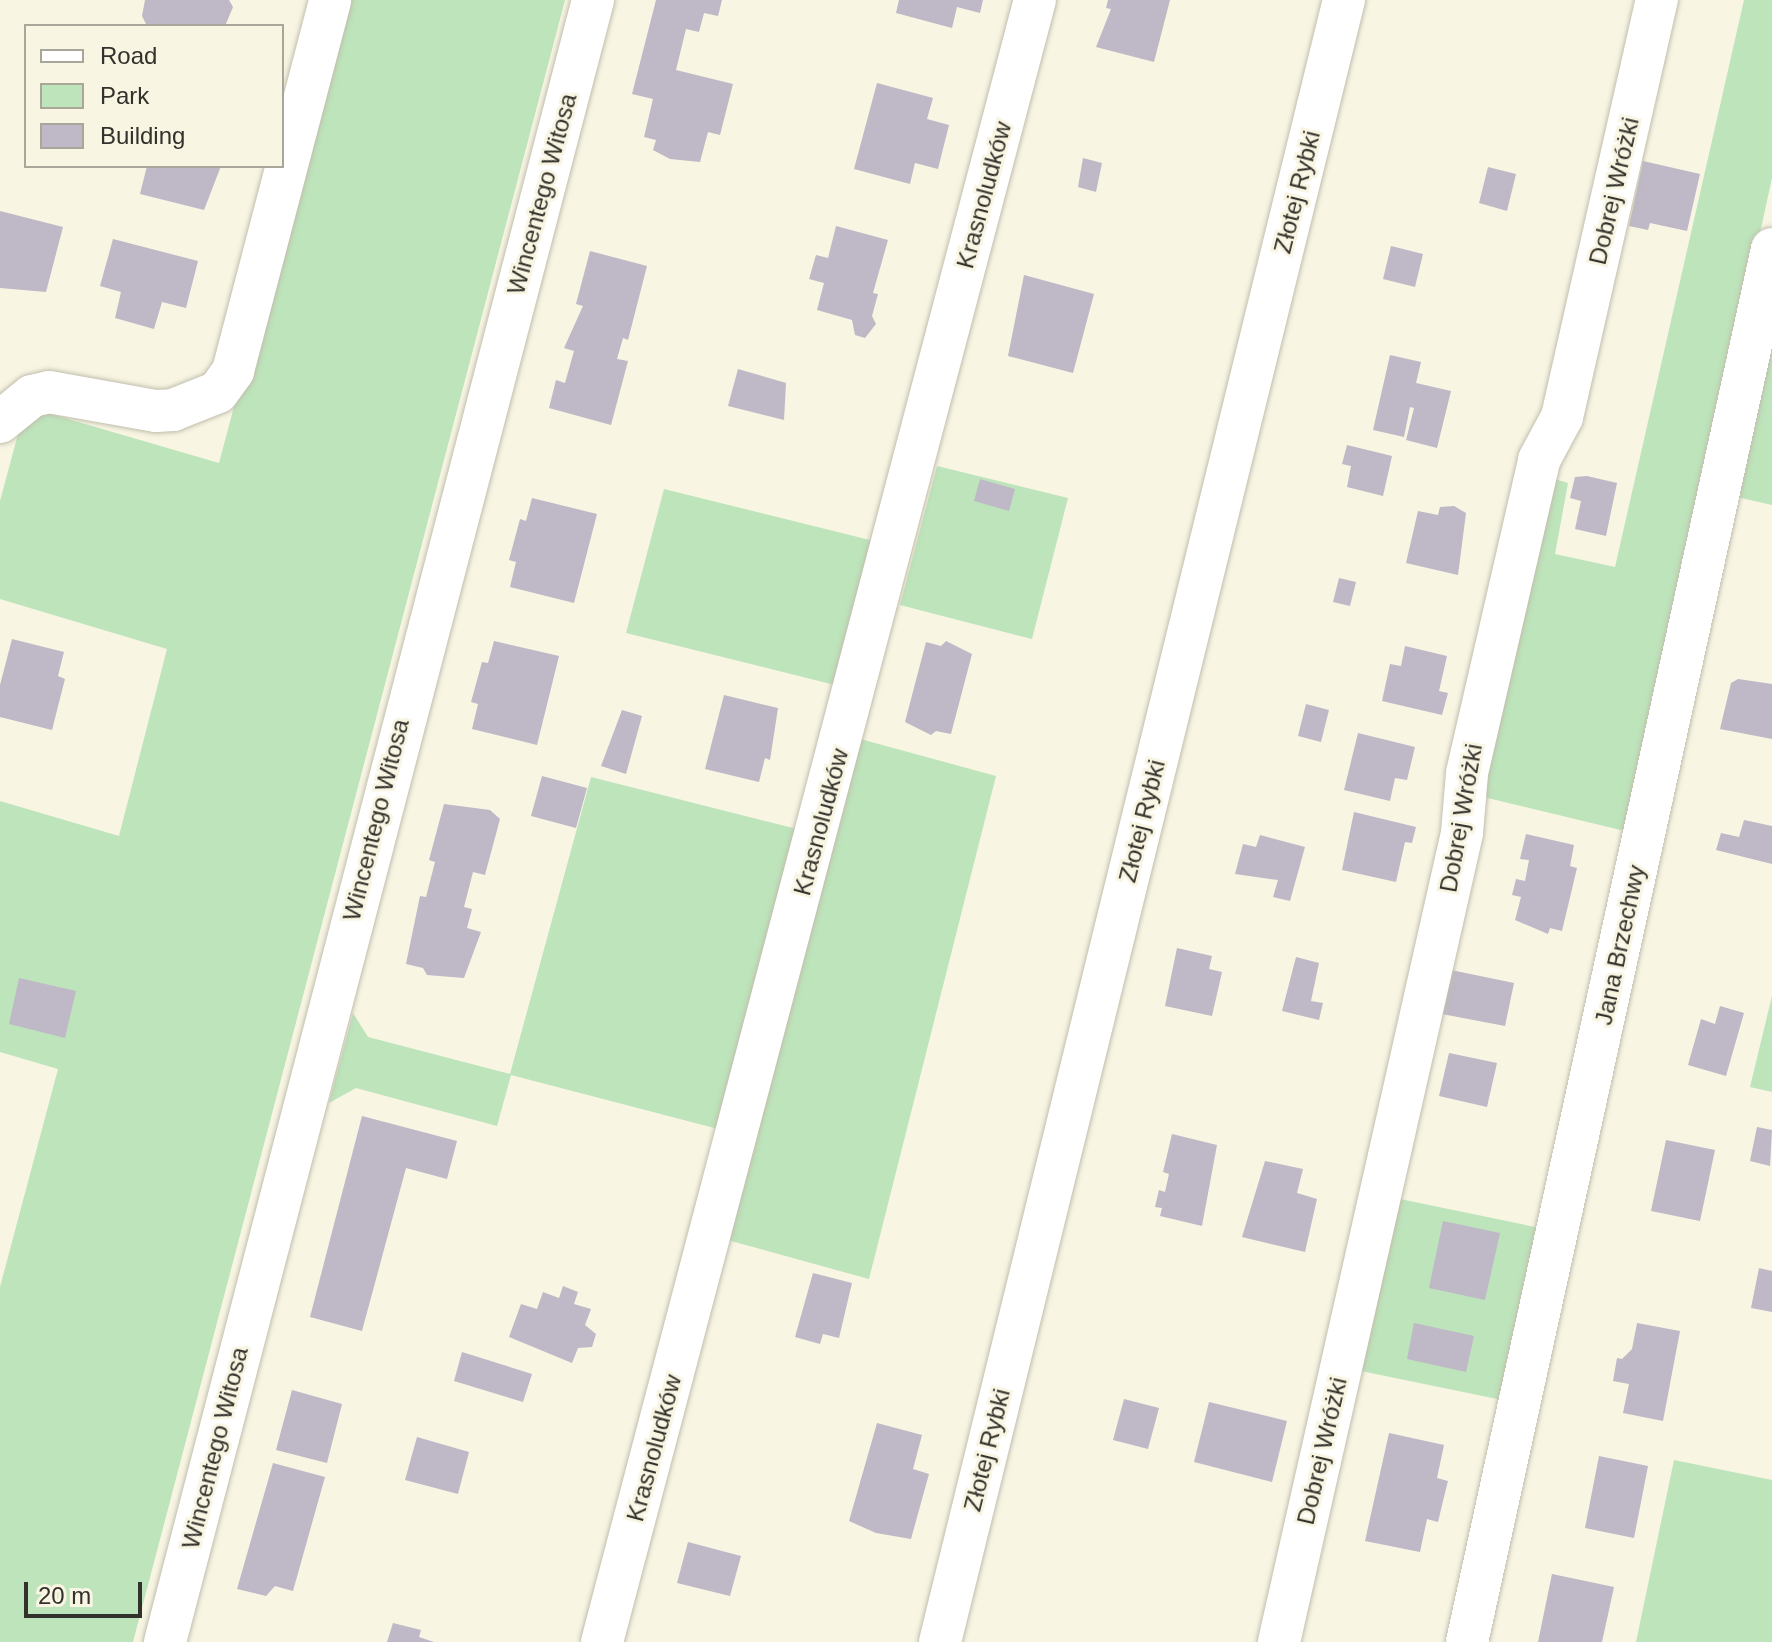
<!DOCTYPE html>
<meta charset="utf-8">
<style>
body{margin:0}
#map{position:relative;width:1772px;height:1642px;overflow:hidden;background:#f8f5e3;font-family:Helvetica,sans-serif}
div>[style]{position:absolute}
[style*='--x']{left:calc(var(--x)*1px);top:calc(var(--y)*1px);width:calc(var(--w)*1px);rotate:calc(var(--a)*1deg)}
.green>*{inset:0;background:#bde4bb}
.building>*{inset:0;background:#beb8c7}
.roads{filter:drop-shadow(0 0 2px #c1bead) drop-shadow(0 0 2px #c1bead)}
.minor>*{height:42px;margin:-21px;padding:0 21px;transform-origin:21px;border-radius:21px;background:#fff}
span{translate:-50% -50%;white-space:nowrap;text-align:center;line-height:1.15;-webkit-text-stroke:6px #f8f5e3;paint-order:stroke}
.street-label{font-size:24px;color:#33312b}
.legend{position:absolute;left:24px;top:24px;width:260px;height:144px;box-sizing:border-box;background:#f8f5e3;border:2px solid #a9a799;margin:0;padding:10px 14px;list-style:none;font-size:24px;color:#33312b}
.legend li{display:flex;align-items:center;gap:16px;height:40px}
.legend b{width:40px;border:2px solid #a9a799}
.scale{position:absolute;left:24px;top:1582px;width:118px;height:36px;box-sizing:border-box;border:4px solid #33312b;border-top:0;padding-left:10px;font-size:24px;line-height:28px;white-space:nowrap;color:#33312b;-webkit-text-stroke:6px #f8f5e3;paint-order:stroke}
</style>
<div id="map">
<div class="green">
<i style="clip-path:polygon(342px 0,565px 0,133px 1642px,0 1642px,0 1287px,58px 1069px,0 1052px,0 801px,119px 836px,167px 649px,0 599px,0 501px,21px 423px,44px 412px,219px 463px)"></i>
<i style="clip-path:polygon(1744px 0,1772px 0,1772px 178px,1629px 832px,1475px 795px,1548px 477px,1568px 483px,1555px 554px,1615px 567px)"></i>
<i style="clip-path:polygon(1772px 299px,1772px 505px,1728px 495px)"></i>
<i style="clip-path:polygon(937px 466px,1068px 498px,1032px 639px,900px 605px)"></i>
<i style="clip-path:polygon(664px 489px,878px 542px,843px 687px,626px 633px)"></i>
<i style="clip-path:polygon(853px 737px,996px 776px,869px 1279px,720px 1238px)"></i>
<i style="clip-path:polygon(591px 777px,801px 830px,722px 1130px,511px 1075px,497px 1126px,356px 1088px,329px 1103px,353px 1013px,368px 1037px,510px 1074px)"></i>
<i style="clip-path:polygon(1772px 996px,1772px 1092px,1750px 1087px)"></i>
<i style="clip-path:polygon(1400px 1199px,1540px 1228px,1502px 1400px,1361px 1371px)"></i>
<i style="clip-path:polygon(1674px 1460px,1772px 1480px,1772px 1642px,1636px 1642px)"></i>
</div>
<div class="building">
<i style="clip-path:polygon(145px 0,229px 0,233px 7px,225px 26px,147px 26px,142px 16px)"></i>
<i style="clip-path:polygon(656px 0,722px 0,718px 16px,704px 13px,699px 32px,686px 29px,676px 70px,733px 84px,720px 135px,708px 132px,700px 162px,670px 159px,653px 150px,656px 140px,644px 137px,653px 99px,632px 94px)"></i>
<i style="clip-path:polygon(899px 0,983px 0,980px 13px,957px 7px,952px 28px,896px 13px)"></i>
<i style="clip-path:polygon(1108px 0,1170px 0,1154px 62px,1096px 47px,1111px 9px,1106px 8px)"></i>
<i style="clip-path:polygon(877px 83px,933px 98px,927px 119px,949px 125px,938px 169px,915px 163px,910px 184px,854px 169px)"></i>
<i style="clip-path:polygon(1083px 158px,1102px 163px,1096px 192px,1078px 187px)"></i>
<i style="clip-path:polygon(1643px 161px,1700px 174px,1687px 231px,1650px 223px,1648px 230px,1629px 226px)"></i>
<i style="clip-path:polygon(147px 166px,221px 166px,204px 210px,140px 194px)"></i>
<i style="clip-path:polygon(1488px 167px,1516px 174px,1507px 211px,1479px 203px)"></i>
<i style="clip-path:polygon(0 211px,63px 227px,46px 292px,0 288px)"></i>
<i style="clip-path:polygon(836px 226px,888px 240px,873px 293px,878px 294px,872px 316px,876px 324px,865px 338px,855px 335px,852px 320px,817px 310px,824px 283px,809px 279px,816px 255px,828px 258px)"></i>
<i style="clip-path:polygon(113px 239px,198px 261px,186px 308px,162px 302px,154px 329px,115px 318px,121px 292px,100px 286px)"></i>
<i style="clip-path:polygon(1391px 246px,1423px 254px,1415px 287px,1383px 279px)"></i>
<i style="clip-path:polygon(590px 251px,647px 266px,628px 340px,623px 338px,617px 359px,628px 361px,611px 425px,549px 408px,556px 380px,565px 383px,574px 351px,564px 348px,583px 306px,576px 304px)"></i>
<i style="clip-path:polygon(1024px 275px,1094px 294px,1073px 373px,1008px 356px)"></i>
<i style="clip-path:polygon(1390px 355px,1421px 362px,1416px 383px,1451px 391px,1437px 448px,1406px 440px,1414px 408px,1410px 407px,1404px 437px,1373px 430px)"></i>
<i style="clip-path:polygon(738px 369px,786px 383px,784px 420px,728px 406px)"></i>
<i style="clip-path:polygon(1347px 445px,1392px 456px,1383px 496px,1347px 487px,1351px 466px,1342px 464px)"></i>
<i style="clip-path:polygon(1587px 476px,1617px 483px,1606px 536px,1575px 529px,1581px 501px,1570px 498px,1575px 477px)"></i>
<i style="clip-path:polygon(980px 479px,1015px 489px,1009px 511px,974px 501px)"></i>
<i style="clip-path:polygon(532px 498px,597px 514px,574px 603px,510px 587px,516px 562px,509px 560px,520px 519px,526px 521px)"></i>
<i style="clip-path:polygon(1454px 506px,1466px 513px,1458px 575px,1406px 563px,1418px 511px,1438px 515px,1440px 507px)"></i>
<i style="clip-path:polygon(1339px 578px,1356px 582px,1350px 606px,1333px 602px)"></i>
<i style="clip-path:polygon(12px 639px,64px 652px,58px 676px,65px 679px,52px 730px,0 717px,0 685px)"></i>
<i style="clip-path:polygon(494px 641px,559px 656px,537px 745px,472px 729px,478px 704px,471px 702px,482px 662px,488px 663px)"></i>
<i style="clip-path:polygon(946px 641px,972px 654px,951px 734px,936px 731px,931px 735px,905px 722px,926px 642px,941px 646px)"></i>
<i style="clip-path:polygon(1405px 646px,1447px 656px,1439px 691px,1448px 693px,1442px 715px,1382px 701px,1390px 664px,1401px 666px)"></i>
<i style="clip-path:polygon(1738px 679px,1772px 684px,1772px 739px,1720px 729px,1731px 683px)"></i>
<i style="clip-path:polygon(724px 695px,778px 708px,770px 760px,765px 758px,759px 782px,705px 769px)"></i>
<i style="clip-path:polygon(1306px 704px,1329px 710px,1321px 742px,1298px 736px)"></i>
<i style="clip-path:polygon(622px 710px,642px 716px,626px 774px,601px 766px)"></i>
<i style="clip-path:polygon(1358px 733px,1415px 747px,1407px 780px,1395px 778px,1390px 801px,1344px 790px)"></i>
<i style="clip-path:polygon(542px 776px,587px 788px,576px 828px,531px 816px)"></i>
<i style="clip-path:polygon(444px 804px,490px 810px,500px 819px,485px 875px,473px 872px,464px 907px,472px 909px,467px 928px,481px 932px,464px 978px,427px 975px,423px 968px,406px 964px,420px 896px,426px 897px,435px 862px,429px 860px)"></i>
<i style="clip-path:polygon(1354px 812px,1416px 827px,1412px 843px,1405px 842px,1396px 882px,1342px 870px)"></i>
<i style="clip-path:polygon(1744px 820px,1772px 826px,1772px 864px,1716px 850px,1721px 833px,1739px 837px)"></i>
<i style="clip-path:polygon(1526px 834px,1574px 845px,1570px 866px,1577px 868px,1562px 931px,1550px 928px,1548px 934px,1515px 920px,1521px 897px,1512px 895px,1516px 879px,1525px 881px,1529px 860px,1520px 859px)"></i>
<i style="clip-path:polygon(1260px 835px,1305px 847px,1290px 901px,1273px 897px,1278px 880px,1235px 874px,1243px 844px,1256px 847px)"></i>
<i style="clip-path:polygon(1177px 948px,1212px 956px,1209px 969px,1222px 972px,1212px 1016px,1165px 1006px)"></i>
<i style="clip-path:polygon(1296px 957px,1319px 963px,1311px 1001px,1323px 1003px,1319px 1020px,1282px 1011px)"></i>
<i style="clip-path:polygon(1451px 970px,1514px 983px,1505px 1026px,1442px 1014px)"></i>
<i style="clip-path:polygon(19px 978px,76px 991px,65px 1038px,9px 1024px)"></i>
<i style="clip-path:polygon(1720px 1006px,1744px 1013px,1726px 1076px,1688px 1065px,1701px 1019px,1715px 1024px)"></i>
<i style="clip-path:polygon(1449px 1053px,1497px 1063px,1487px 1107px,1439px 1096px)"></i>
<i style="clip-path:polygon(362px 1116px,457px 1141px,447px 1179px,406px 1168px,362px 1331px,310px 1317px)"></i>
<i style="clip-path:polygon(1757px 1127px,1772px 1130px,1770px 1166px,1750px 1161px)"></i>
<i style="clip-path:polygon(1172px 1134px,1217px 1145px,1202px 1226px,1160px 1216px,1162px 1208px,1155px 1207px,1159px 1190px,1165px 1192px,1169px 1174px,1163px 1172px)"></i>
<i style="clip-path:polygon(1666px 1140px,1715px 1150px,1700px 1221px,1651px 1211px)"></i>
<i style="clip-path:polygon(1265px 1161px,1303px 1169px,1297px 1193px,1317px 1199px,1305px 1252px,1242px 1237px)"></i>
<i style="clip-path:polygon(1443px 1221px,1500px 1233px,1485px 1300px,1429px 1288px)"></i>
<i style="clip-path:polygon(1759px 1268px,1772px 1271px,1772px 1312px,1751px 1308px)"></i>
<i style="clip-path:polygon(813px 1273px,852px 1283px,839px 1338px,823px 1334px,820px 1344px,795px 1337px)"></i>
<i style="clip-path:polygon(563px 1286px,578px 1292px,574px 1304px,591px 1309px,585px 1325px,596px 1334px,592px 1347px,578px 1348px,572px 1363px,509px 1337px,521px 1304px,537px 1309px,543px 1292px,559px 1298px)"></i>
<i style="clip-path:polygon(1414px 1323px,1474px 1336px,1466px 1372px,1407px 1359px)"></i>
<i style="clip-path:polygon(1637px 1323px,1680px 1331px,1663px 1421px,1623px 1413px,1629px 1384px,1613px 1381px,1617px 1358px,1622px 1359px,1632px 1349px)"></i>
<i style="clip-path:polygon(462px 1352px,532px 1374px,523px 1402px,454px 1381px)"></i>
<i style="clip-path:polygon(292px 1390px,342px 1404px,327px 1463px,276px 1450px)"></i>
<i style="clip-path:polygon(1124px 1399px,1159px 1408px,1148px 1449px,1113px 1440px)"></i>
<i style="clip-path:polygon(1209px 1402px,1287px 1421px,1272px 1482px,1194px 1462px)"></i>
<i style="clip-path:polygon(877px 1423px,922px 1435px,913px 1469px,929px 1474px,911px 1539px,876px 1533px,849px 1521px)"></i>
<i style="clip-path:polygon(1389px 1433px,1444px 1445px,1437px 1478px,1448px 1481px,1443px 1501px,1438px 1522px,1427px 1519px,1420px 1552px,1365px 1541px)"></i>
<i style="clip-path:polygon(417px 1437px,469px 1452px,458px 1494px,405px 1480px)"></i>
<i style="clip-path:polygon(1599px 1456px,1648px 1466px,1634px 1538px,1585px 1528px)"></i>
<i style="clip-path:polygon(273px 1463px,325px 1477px,293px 1591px,275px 1586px,266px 1596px,237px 1589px)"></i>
<i style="clip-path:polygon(688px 1542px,741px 1556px,730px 1596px,677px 1583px)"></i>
<i style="clip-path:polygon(1552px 1574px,1614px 1587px,1602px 1642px,1538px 1642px)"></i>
<i style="clip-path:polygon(393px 1623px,421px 1630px,419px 1637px,434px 1642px,387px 1642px)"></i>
</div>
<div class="roads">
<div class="minor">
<i style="--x:0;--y:422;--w:41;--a:-39.1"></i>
<i style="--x:32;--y:396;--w:17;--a:-13"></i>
<i style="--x:49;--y:392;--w:109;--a:10.1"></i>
<i style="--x:156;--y:411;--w:17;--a:-3"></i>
<i style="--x:173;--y:410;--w:48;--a:-21.8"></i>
<i style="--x:218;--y:392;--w:26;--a:-54"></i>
<i style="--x:233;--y:371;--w:383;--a:-75.3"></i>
<i style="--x:165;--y:1642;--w:1697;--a:-75.39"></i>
<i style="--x:602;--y:1642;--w:1698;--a:-75.23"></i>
<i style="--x:940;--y:1642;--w:1691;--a:-76.18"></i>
<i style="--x:1279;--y:1642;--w:829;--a:-77.25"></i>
<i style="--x:1462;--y:833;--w:60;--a:-85.2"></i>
<i style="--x:1467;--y:773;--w:321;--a:-77"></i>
<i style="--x:1539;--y:460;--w:49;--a:-61.9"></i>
<i style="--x:1562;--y:417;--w:428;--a:-77.2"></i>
<i style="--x:1467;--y:1642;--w:1426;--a:-77.65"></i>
</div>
</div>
<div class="street-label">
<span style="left:1614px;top:191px;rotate:-77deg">Dobrej Wróżki</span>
<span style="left:1297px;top:192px;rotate:-76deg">Złotej Rybki</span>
<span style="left:542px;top:194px;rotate:-75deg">Wincentego Witosa</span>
<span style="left:984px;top:195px;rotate:-75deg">Krasnoludków</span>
<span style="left:1461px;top:818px;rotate:-80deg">Dobrej Wróżki</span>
<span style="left:376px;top:820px;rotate:-76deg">Wincentego Witosa</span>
<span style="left:1142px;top:821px;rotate:-76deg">Złotej Rybki</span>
<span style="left:821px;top:822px;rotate:-75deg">Krasnoludków</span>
<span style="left:1620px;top:945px;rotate:-78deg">Jana Brzechwy</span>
<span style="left:215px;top:1448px;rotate:-76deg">Wincentego Witosa</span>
<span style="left:654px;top:1448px;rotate:-75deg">Krasnoludków</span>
<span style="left:987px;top:1450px;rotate:-76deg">Złotej Rybki</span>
<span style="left:1322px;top:1451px;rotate:-77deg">Dobrej Wróżki</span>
</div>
<ul class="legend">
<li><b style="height:10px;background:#fff"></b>Road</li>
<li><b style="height:22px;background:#bde4bb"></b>Park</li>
<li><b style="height:22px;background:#beb8c7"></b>Building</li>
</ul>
<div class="scale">20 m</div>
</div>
